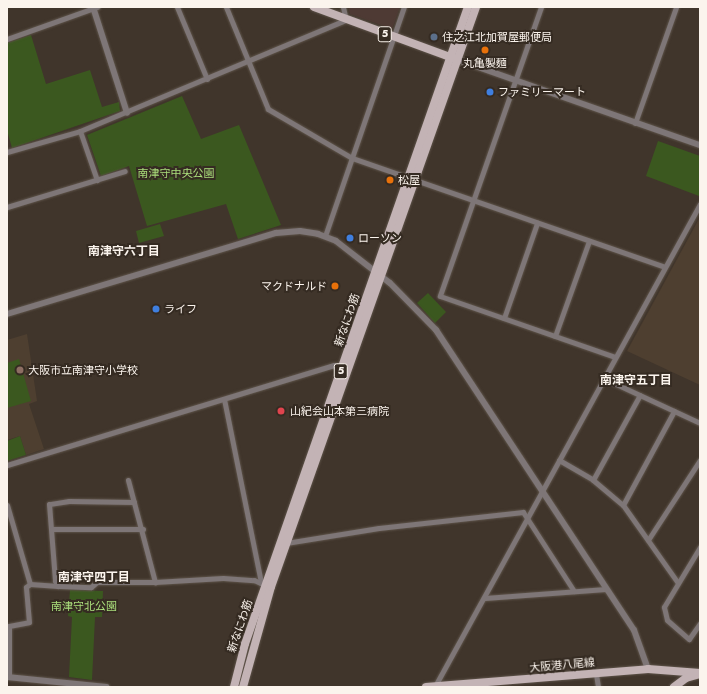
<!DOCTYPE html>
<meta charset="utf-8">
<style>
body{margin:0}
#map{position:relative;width:707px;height:694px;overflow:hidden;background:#40352b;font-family:Jost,"Noto Sans JP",sans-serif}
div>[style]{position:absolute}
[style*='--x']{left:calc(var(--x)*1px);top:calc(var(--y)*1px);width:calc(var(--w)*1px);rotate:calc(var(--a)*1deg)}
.commercial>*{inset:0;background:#4e3a34}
.built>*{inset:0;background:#4e3f30}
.green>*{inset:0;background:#3b581f}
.roads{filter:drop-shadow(0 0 1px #5e544a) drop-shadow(0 0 1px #5e544a)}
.minor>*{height:5px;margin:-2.5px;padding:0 2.5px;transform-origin:2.5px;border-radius:2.5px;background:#7e7677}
.tertiary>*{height:6px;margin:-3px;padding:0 3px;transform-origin:3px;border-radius:3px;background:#7e7677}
.primary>*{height:8px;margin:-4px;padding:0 4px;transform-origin:4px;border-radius:4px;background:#c3b3b5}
.dots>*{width:11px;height:11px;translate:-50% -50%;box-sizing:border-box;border:2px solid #352b22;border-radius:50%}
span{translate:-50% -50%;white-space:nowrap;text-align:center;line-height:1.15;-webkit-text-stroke:4px #352b22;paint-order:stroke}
.shield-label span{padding:1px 3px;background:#352b22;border:1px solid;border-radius:3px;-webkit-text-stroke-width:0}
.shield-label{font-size:10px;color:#fbf4ed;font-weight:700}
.poi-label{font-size:11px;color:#fbf4ed}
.left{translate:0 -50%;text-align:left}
.right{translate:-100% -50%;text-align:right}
.park-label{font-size:11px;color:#abdf7c}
.street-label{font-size:11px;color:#fbf4ed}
.neighbourhood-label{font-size:12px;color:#fbf4ed;font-weight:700}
.frame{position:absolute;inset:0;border:8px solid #fbf4ed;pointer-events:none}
</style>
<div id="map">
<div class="commercial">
<i style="clip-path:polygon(348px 7px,400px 7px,392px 29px,350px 14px)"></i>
</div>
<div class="built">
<i style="clip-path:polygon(700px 217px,700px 385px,627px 351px)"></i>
<i style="clip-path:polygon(27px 334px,37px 401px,29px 404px,44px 449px,26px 455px,20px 436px,7px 440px,7px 340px)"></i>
</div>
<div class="green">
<i style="clip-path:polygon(31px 35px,46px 84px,90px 70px,102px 107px,119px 102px,120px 111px,12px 148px,7px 130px,7px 43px)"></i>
<i style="clip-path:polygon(182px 96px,201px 139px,239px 125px,281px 225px,238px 239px,226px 204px,147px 226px,129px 166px,101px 176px,87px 135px)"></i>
<i style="clip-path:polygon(658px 141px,700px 156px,699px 196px,646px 176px)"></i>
<i style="clip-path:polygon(160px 224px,164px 236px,139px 243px,136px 231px)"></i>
<i style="clip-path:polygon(428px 293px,446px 312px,435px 323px,417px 303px)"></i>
<i style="clip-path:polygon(19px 359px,31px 401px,7px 408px,7px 363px)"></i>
<i style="clip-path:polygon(20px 436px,26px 455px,7px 461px,7px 441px)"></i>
<i style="clip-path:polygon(70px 590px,103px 591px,102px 617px,95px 617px,92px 680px,69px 677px,72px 617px,68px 616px)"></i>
</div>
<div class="roads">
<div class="minor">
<i style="--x:177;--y:7;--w:78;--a:67.4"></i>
<i style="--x:226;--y:7;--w:110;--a:67.6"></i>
<i style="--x:268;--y:109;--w:97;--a:30.3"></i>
<i style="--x:352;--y:158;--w:331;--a:19.2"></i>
<i style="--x:541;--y:7;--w:306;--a:109.3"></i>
<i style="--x:440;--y:296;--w:185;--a:19.2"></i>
<i style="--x:7;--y:39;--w:96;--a:-19.6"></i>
<i style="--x:635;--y:123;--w:123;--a:-70.5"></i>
<i style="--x:80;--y:131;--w:52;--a:70.9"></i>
<i style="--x:7;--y:152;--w:76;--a:-16"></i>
<i style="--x:80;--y:131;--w:288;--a:-22.7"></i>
<i style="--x:346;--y:20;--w:13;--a:-103"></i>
<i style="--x:7;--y:207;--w:123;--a:-17"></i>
<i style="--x:325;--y:236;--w:242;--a:-71"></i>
<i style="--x:504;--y:318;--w:101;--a:-70.8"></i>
<i style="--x:555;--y:336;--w:101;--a:-70.3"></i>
<i style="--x:603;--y:378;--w:107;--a:24.9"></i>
<i style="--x:224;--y:399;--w:188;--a:78.6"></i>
<i style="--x:559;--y:460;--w:39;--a:30"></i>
<i style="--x:593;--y:480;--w:39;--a:40"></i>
<i style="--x:623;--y:505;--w:95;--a:54.8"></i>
<i style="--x:7;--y:465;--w:342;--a:-17"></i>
<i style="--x:334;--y:365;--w:10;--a:17"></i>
<i style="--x:128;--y:480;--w:106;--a:75.2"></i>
<i style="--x:155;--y:582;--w:68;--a:-3.4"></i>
<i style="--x:223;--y:578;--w:31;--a:4"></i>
<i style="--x:254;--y:580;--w:14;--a:25"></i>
<i style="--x:593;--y:480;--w:97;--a:-61.1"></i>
<i style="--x:134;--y:502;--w:65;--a:-179.1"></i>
<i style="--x:69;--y:501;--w:20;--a:171"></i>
<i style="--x:49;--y:504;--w:77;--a:85.5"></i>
<i style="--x:55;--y:581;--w:6;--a:59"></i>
<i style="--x:58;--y:586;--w:33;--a:2"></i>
<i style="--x:91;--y:587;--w:8;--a:-40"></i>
<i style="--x:97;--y:582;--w:58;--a:0"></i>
<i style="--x:7;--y:505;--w:82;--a:73.8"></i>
<i style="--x:623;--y:505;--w:107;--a:-61.5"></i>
<i style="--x:52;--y:529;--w:91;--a:0"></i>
<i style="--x:648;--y:540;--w:95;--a:-57"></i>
<i style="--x:286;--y:543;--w:94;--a:-9.2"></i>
<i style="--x:379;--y:528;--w:145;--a:-6.3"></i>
<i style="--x:523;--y:512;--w:94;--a:57.2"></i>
<i style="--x:700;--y:547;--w:70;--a:121"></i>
<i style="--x:664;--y:607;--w:13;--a:77"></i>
<i style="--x:667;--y:620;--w:29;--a:41"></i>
<i style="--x:689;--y:639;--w:19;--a:-55"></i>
<i style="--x:485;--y:598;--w:121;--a:-4.3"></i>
<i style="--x:596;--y:674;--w:13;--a:81"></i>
<i style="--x:9;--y:677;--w:51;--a:-90"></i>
<i style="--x:9;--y:626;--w:20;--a:-11"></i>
<i style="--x:29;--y:622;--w:35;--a:-95"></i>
<i style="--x:26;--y:587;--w:5;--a:-37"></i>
<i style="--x:30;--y:584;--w:28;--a:4"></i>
<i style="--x:435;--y:686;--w:550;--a:-61.2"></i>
</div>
<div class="tertiary">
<i style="--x:93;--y:7;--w:111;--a:72.2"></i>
<i style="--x:458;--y:60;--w:256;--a:19.4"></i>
<i style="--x:7;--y:314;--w:281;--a:-16.8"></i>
<i style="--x:276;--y:233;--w:24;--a:-5"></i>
<i style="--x:300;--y:231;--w:18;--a:9"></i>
<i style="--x:318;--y:234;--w:19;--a:21"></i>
<i style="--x:336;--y:241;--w:68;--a:37.9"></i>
<i style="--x:390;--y:283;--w:66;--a:45.6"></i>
<i style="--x:436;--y:330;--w:359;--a:56.6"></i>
<i style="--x:634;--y:630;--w:41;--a:70.3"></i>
<i style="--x:7;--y:677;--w:100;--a:5.7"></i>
</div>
<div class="primary">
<i style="--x:314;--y:7;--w:150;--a:20.2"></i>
<i style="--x:234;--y:687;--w:44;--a:-75.7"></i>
<i style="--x:245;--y:644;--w:675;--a:-70.71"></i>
<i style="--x:243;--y:687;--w:104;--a:-74.4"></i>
<i style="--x:271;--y:587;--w:615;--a:-70.53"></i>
<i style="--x:426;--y:687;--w:223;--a:-4.6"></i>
<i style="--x:648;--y:669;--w:52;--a:4.4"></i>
<i style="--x:674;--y:687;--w:15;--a:-37"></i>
<i style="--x:686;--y:678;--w:15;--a:-16"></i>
</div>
</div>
<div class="dots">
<i style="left:434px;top:37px;background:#5c6f8a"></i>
<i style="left:485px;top:50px;background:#e8710a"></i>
<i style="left:490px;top:92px;background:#3f7fe0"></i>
<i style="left:390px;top:180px;background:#e8710a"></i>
<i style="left:350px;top:238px;background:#3f7fe0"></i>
<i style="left:335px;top:286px;background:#e8710a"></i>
<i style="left:156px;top:309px;background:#3f7fe0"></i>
<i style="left:20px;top:370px;background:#8d6e63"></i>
<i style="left:281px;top:411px;background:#e0444e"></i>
</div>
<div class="shield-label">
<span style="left:385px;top:34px">5</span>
<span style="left:341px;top:371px">5</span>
</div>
<div class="poi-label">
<span class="left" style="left:442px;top:37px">住之江北加賀屋郵便局</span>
<span style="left:485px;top:63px">丸亀製麵</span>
<span class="left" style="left:498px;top:92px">ファミリーマート</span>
<span class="left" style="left:398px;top:180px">松屋</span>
<span class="left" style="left:358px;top:238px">ローソン</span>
<span class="right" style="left:327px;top:286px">マクドナルド</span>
<span class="left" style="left:164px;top:309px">ライフ</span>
<span class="left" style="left:28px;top:370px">大阪市立南津守小学校</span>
<span class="left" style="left:290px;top:411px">山紀会山本第三病院</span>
</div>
<div class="park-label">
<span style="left:176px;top:173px">南津守中央公園</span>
<span style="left:84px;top:606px">南津守北公園</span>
</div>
<div class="street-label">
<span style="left:347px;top:320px;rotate:-71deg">新なにわ筋</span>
<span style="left:240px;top:626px;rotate:-71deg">新なにわ筋</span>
<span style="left:562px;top:665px;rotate:-5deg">大阪港八尾線</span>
</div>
<div class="neighbourhood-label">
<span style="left:124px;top:252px">南津守六丁目</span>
<span style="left:636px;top:381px">南津守五丁目</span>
<span style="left:94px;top:578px">南津守四丁目</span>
</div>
<div class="frame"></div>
</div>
